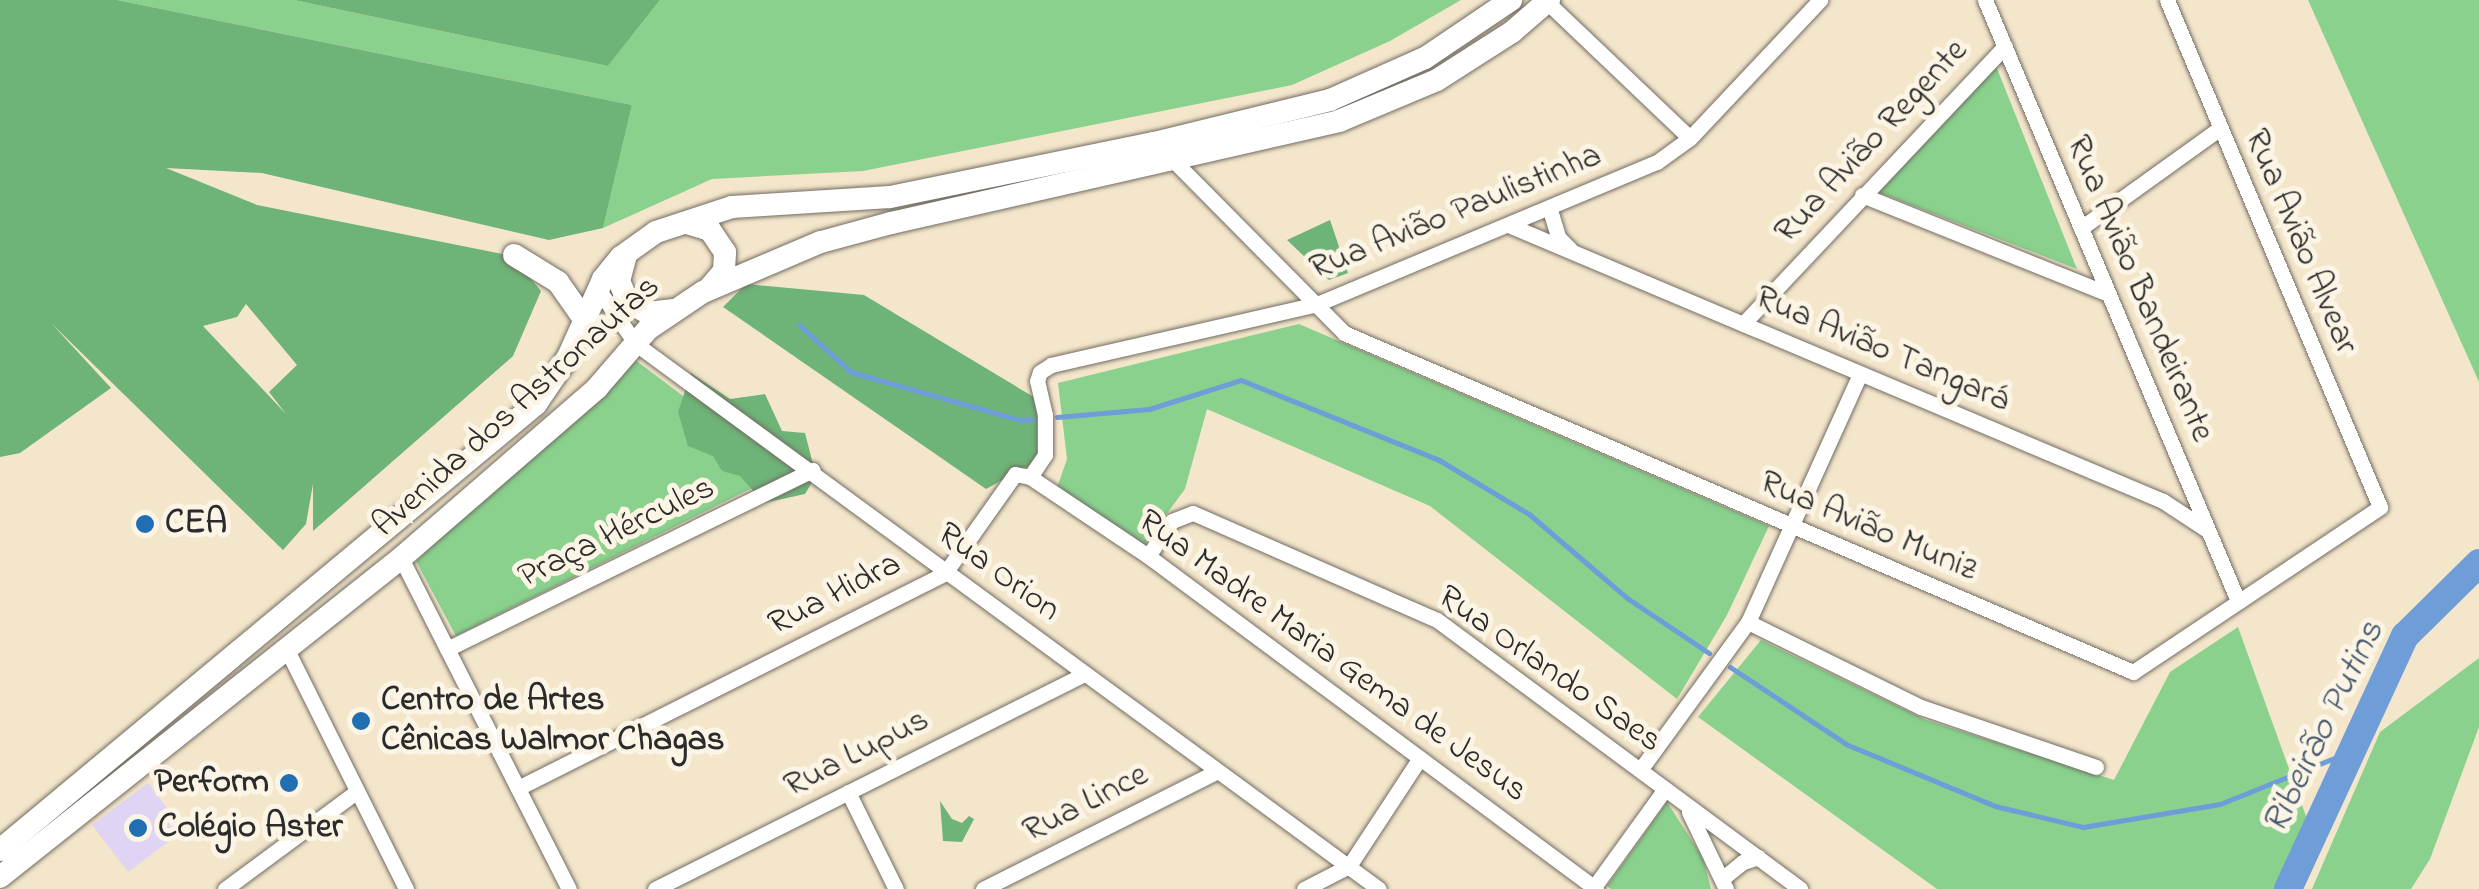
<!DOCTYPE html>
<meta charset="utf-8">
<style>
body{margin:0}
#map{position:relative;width:2479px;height:889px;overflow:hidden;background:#f4e6cb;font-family:"Indie Flower",sans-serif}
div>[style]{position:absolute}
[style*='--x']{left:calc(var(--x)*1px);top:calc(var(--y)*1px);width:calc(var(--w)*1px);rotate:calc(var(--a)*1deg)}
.built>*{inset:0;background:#e0d4f4}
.green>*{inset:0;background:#89d18d}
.forest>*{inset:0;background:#6eb378}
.stream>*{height:5px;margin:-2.5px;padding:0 2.5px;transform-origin:2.5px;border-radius:2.5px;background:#6f9dd8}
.river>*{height:28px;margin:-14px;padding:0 14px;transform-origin:14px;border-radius:14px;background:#6f9dd8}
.roads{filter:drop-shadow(0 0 2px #716c63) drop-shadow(0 0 2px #716c63)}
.minor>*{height:15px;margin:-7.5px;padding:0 7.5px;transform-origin:7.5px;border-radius:7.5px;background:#fff}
.secondary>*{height:22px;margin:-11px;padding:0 11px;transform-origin:11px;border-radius:11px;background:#fff}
.dots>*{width:28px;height:28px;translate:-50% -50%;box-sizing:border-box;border:5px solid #fcf5e5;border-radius:50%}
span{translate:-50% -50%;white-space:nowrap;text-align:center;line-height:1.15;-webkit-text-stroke:10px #fcf5e5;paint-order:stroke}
.street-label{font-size:35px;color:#2b2b2b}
.poi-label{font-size:35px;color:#2b2b2b;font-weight:700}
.left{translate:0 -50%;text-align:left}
.right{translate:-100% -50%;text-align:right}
.water-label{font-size:38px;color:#465970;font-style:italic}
</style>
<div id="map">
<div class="built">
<i style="clip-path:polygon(148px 783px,184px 830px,128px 872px,92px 825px)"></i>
</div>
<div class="green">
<i style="clip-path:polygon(117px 0,294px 0,608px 66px,660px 0,1461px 0,1390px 41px,1292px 85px,863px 171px,712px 179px,603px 228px,632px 105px)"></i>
<i style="clip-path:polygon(2308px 0,2479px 0,2479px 382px)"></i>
<i style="clip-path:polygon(1996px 66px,2077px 269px,1875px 191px)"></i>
<i style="clip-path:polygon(1299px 324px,1769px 526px,1727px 615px,1677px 699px,1430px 506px,1207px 409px,1185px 489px,1143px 546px,1057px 488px,1067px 459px,1058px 383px)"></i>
<i style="clip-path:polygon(634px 359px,784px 472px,456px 636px,416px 561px)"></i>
<i style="clip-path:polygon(2238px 627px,2307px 819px,2275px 889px,1937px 889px,1698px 717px,1761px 640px,1926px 720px,2114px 780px,2170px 672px)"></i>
<i style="clip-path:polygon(2479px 658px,2479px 727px,2430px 859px,2411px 889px,2312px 889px,2380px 732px)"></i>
<i style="clip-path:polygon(1667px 802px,1703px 858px,1711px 889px,1611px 889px,1607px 886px)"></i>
</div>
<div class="forest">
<i style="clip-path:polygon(evenodd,0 0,117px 0,632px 105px,603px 228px,549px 240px,262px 173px,166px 168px,257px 205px,512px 256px,541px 291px,513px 356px,313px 531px,313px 484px,306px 524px,283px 550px,51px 323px,111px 388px,20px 453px,0 457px,0 0,246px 304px,297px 365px,269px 392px,286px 414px,203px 326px,237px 317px,246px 304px)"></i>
<i style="clip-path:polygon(294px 0,660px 0,608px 66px)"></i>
<i style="clip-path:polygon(1330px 220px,1348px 273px,1329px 280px,1287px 240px)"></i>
<i style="clip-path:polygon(746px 284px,864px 295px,1037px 399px,1037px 461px,986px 489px,723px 307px)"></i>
<i style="clip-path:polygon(691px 373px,730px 399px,765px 394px,782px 431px,805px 433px,816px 476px,805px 494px,764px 503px,740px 476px,722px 471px,713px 456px,688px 446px,678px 412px)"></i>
<i style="clip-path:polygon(940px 801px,952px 819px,962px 823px,969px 816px,974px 819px,962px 842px,943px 841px)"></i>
</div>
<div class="stream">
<i style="--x:799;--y:325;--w:70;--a:42.1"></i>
<i style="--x:851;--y:372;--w:175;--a:15.9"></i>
<i style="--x:1019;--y:420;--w:13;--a:-4"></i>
<i style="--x:1057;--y:417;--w:92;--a:-5"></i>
<i style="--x:1149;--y:409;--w:96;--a:-17.5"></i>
<i style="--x:1241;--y:380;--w:214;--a:22"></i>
<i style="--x:1439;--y:460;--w:105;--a:31"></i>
<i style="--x:1529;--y:514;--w:129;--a:40.6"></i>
<i style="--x:1627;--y:598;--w:99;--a:33.9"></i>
<i style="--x:1730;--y:667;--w:141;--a:33.5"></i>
<i style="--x:1848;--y:745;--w:159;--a:22.5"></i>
<i style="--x:1995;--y:806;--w:90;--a:13.4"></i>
<i style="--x:2083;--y:827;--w:139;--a:-9.5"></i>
<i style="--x:2220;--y:804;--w:142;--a:-21.9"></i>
</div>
<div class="river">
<i style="--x:2288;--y:889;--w:279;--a:-65.2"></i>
<i style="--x:2405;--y:636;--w:104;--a:-44.6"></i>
</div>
<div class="roads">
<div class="minor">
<i style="--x:1985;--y:0;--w:652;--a:67.17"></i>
<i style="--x:1547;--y:2;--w:197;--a:43.6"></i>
<i style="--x:1173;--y:160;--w:243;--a:45.3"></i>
<i style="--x:1344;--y:333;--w:859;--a:23.25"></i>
<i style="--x:2133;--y:672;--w:297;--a:-33.7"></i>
<i style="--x:2380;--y:507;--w:550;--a:-112.79"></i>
<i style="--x:1862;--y:195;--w:265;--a:21.9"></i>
<i style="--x:1550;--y:210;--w:28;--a:73"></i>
<i style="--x:1558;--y:237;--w:17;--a:45"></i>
<i style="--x:1511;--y:226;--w:708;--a:22.87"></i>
<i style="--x:2163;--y:501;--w:53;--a:33.4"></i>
<i style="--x:2081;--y:228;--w:171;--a:-35.7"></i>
<i style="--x:598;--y:289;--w:67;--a:55.4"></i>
<i style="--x:636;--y:344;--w:921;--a:36.26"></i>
<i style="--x:1743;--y:324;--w:382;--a:-46.7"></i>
<i style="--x:1030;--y:477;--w:142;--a:33.8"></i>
<i style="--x:1148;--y:556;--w:558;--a:36.62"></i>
<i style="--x:1148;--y:556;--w:42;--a:-55.6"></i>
<i style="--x:1172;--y:521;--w:22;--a:-21"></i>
<i style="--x:1193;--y:513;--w:266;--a:23.7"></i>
<i style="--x:1437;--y:620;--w:452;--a:36.5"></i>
<i style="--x:401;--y:558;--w:371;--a:63.1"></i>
<i style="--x:1748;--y:622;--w:193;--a:26.2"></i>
<i style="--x:1921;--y:707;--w:185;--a:18.9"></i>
<i style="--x:286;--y:648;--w:269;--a:63.5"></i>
<i style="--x:447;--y:649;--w:407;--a:-26.1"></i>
<i style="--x:1640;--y:770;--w:183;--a:-53.9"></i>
<i style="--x:1748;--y:622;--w:272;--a:-65.7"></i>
<i style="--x:518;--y:788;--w:478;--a:-26.7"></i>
<i style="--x:945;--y:573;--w:121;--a:-54.7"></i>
<i style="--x:1015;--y:474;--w:15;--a:11"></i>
<i style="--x:1030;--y:477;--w:27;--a:-56"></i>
<i style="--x:1045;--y:455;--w:40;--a:-90"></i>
<i style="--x:1045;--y:415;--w:35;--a:-103"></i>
<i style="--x:1037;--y:381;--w:9;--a:-72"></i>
<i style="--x:1040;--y:372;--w:13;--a:-32"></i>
<i style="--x:1051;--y:365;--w:273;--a:-12.9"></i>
<i style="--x:1317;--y:304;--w:368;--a:-22.7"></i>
<i style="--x:1657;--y:162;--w:41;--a:-36"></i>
<i style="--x:1690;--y:138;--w:190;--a:-46.7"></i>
<i style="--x:848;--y:792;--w:108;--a:63.7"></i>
<i style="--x:1689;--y:812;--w:85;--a:64.3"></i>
<i style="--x:1723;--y:878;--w:26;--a:-39"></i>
<i style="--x:1743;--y:862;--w:16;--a:-18"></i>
<i style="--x:1594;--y:887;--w:121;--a:-54.1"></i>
<i style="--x:225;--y:889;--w:163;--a:-36.5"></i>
<i style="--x:655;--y:889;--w:481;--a:-26.6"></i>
<i style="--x:983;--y:889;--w:261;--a:-26.7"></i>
<i style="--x:1304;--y:889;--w:51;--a:-27.1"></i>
<i style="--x:1349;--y:866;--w:129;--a:-56.7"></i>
</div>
<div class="secondary">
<i style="--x:687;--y:223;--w:24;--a:17"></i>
<i style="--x:710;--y:230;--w:27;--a:56"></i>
<i style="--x:725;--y:252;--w:19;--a:93"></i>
<i style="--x:724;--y:271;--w:21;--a:131"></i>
<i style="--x:514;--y:255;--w:52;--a:31.5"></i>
<i style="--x:558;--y:282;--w:45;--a:54.9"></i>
<i style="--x:626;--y:255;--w:27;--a:105"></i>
<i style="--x:619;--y:281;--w:23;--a:67"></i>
<i style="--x:628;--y:302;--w:23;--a:29"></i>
<i style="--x:648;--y:313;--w:24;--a:-7"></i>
<i style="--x:0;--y:850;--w:697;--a:-39.76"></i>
<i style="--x:536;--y:404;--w:57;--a:-55.8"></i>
<i style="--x:568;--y:357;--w:85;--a:-65.8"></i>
<i style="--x:603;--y:279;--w:28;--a:-51"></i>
<i style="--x:621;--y:257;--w:43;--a:-35.5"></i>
<i style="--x:656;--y:232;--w:80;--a:-18.2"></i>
<i style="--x:732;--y:207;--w:158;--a:-3.6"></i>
<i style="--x:890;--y:197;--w:269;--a:-11.6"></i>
<i style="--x:1154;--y:143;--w:181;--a:-13.7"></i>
<i style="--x:1330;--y:100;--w:104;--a:-23.9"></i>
<i style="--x:1425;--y:58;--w:104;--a:-34"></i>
<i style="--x:0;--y:877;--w:512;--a:-38.5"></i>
<i style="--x:401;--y:558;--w:259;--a:-40.9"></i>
<i style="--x:597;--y:388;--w:78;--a:-49.2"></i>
<i style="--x:648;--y:329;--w:66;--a:-33.9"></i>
<i style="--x:703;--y:292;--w:128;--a:-23"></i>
<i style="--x:821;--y:242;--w:73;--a:-15.2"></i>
<i style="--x:891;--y:223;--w:459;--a:-12.8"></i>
<i style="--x:1339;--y:121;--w:106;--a:-22.7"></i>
<i style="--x:1437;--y:80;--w:89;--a:-32.6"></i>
<i style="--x:1512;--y:32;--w:49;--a:-40.9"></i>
</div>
</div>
<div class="dots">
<i style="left:145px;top:524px;background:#1f6fb2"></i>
<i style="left:361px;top:721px;background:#1f6fb2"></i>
<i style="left:289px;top:783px;background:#1f6fb2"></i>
<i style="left:138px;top:828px;background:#1f6fb2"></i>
</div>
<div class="street-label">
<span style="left:1872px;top:142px;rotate:-47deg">Rua Avião Regente</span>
<span style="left:1456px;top:213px;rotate:-22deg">Rua Avião Paulistinha</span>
<span style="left:2300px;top:242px;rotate:67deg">Rua Avião Alvear</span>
<span style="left:2139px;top:289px;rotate:67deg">Rua Avião Bandeirante</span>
<span style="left:1882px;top:350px;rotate:23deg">Rua Avião Tangará</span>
<span style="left:517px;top:407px;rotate:-42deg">Avenida dos Astronautas</span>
<span style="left:1868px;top:527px;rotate:23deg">Rua Avião Muniz</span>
<span style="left:617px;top:533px;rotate:-26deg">Praça Hércules</span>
<span style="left:998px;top:573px;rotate:36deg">Rua Orion</span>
<span style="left:835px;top:595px;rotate:-27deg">Rua Hidra</span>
<span style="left:1332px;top:657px;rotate:36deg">Rua Madre Maria Gema de Jesus</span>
<span style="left:1549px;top:670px;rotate:35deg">Rua Orlando Saes</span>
<span style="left:857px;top:754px;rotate:-27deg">Rua Lupus</span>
<span style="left:1086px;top:804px;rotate:-27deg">Rua Lince</span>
</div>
<div class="poi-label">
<span class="left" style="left:165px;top:524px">CEA</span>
<span class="left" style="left:381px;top:721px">Centro de Artes<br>Cênicas Walmor Chagas</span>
<span class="right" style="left:269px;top:783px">Perform</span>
<span class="left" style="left:158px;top:828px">Colégio Aster</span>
</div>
<div class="water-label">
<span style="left:2325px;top:728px;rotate:-64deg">Ribeirão Putins</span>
</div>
</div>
